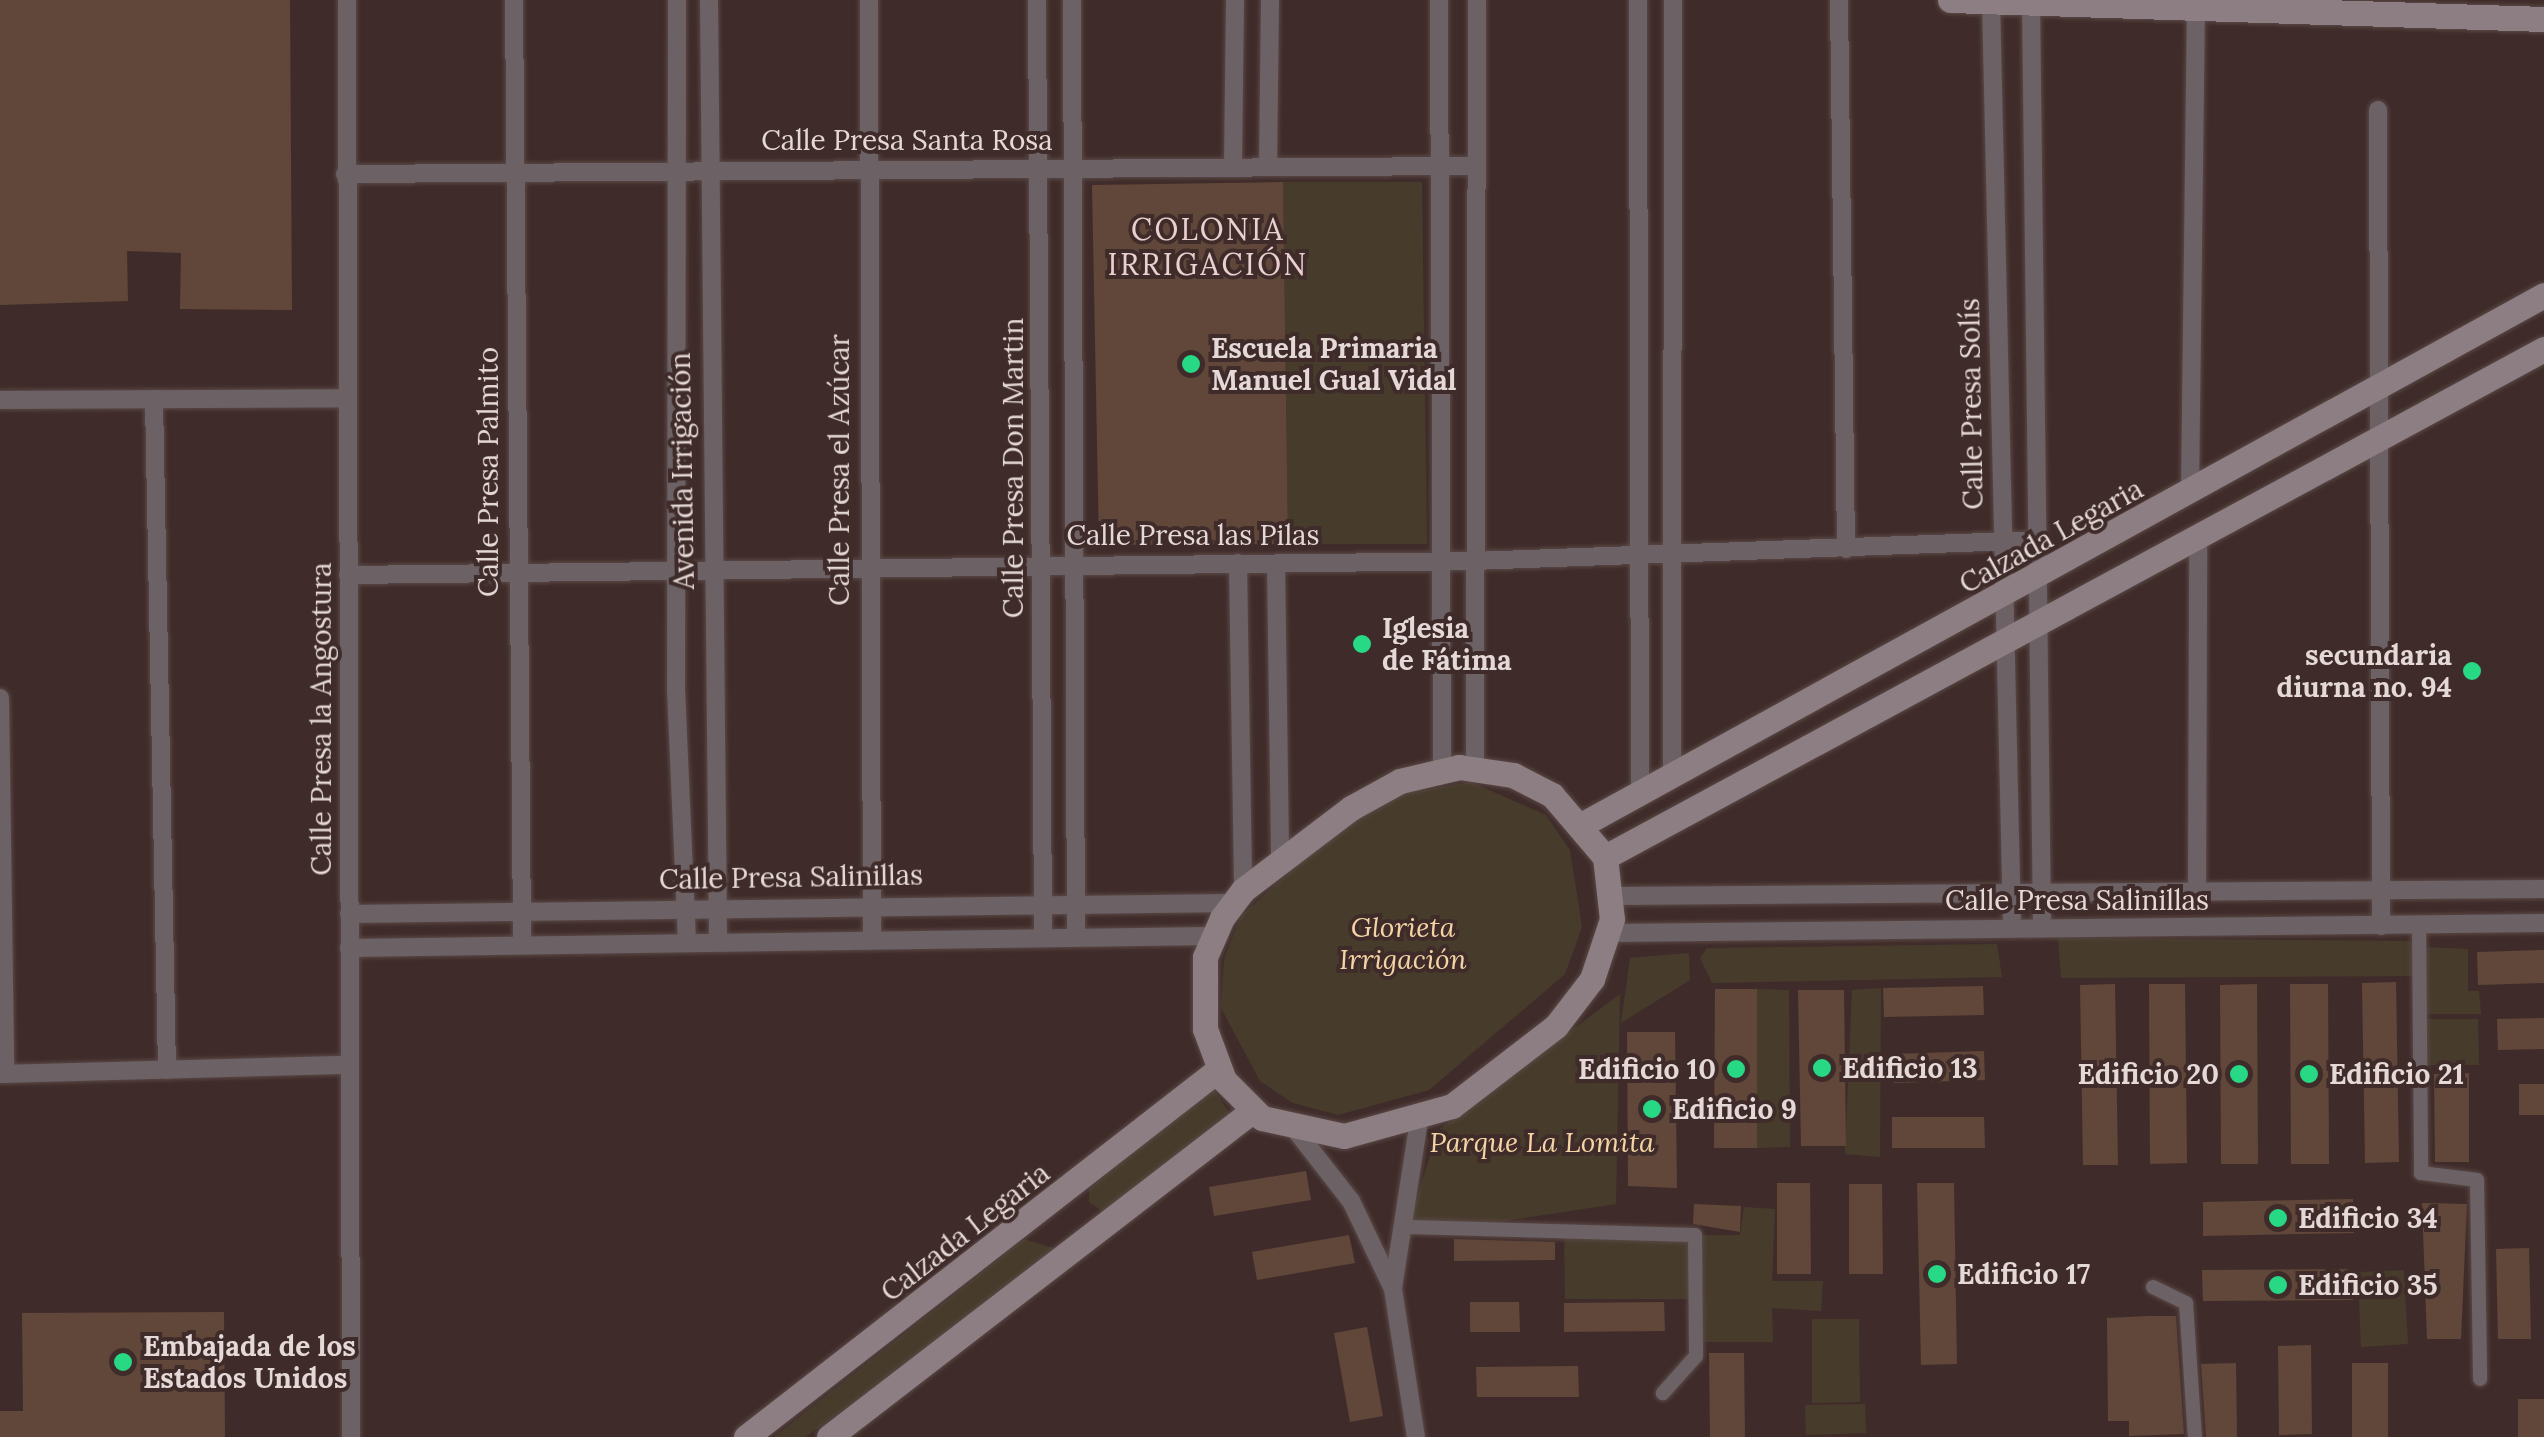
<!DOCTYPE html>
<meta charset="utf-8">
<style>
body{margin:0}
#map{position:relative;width:2544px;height:1437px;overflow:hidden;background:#3f2c2a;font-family:Lora,serif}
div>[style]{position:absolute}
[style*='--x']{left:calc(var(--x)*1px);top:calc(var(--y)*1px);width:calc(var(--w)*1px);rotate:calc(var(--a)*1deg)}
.green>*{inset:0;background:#473c2c}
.building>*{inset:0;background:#614739}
.roads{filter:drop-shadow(0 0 2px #5a4846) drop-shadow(0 0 2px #5a4846)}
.pedestrian>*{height:14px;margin:-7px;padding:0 7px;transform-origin:7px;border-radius:7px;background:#6c6265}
.minor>*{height:18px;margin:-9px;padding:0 9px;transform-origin:9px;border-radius:9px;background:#6c6265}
.secondary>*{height:25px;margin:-12.5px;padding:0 12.5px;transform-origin:12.5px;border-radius:12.5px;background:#8c7e82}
.dots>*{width:28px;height:28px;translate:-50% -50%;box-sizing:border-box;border:5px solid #3f2c2a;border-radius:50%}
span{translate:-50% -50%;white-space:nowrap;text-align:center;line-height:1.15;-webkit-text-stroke:8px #3f2c2a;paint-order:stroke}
.street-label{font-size:28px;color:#e5d9d8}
.poi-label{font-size:28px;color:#e5d9d8;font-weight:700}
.left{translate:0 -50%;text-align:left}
.right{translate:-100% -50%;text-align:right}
.park-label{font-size:28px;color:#f4d4a4;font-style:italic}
.neighbourhood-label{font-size:30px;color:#ead1cf;letter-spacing:2.5px}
</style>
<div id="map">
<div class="green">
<i style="clip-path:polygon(1283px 182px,1422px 182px,1427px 544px,1288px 544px)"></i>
<i style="clip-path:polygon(1471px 782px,1546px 815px,1570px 850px,1582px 927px,1565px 974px,1429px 1090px,1338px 1115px,1293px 1103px,1260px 1081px,1221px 1008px,1224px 959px,1241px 916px,1327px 838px,1393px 795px)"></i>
<i style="clip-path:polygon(2058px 938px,2411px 941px,2416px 976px,2061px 978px)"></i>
<i style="clip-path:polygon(1997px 944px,2002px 977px,1712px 983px,1700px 958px,1707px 948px)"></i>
<i style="clip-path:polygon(2424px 947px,2468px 949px,2468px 991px,2479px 991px,2481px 1014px,2424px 1014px)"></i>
<i style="clip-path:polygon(1689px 953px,1690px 980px,1621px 1023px,1630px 958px)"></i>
<i style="clip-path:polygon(1881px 988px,1880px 1157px,1845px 1154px,1852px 990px)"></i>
<i style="clip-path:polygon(1757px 989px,1789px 990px,1790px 1147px,1757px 1148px)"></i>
<i style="clip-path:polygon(1620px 994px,1616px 1204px,1405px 1236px,1438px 1130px)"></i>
<i style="clip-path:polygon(2426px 1019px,2478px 1019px,2479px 1065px,2424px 1065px)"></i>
<i style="clip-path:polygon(1212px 1087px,1233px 1118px,1108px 1215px,1089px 1202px,1089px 1189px)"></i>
<i style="clip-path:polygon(1744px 1207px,1775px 1209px,1772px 1281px,1823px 1281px,1821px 1311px,1772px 1308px,1773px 1342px,1700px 1342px,1698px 1235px,1740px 1235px)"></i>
<i style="clip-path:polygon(1564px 1236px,1691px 1238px,1692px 1299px,1565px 1299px)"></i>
<i style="clip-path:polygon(1024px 1239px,1063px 1251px,806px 1437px,774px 1437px)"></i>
<i style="clip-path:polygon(2404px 1270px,2408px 1344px,2361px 1347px,2358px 1272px)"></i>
<i style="clip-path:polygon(1859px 1319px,1860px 1402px,1812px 1403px,1812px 1319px)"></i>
<i style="clip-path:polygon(1865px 1404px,1866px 1433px,1806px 1435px,1805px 1405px)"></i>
</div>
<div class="building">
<i style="clip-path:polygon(0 0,290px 0,292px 310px,180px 309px,181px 253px,127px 251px,128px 301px,0 305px)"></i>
<i style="clip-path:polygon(1283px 182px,1288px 544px,1099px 545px,1092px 185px)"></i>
<i style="clip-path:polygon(2544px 950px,2544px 983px,2478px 985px,2477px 952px)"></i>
<i style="clip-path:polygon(2396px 982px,2399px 1162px,2365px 1163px,2362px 983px)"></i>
<i style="clip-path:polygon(2115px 984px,2118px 1165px,2083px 1165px,2080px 985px)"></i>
<i style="clip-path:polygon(2149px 984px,2185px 984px,2187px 1163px,2150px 1164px)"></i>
<i style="clip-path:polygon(2257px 984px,2258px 1164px,2221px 1164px,2220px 985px)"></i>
<i style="clip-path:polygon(2290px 984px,2328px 984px,2329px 1164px,2291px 1164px)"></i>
<i style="clip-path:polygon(1983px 986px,1984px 1015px,1884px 1017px,1883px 988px)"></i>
<i style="clip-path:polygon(1715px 989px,1757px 989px,1757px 1148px,1714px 1148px)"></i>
<i style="clip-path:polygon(1798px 990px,1844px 990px,1846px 1146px,1801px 1146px)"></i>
<i style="clip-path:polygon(2544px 1018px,2544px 1049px,2498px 1050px,2497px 1019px)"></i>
<i style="clip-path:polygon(1627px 1032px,1675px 1032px,1677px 1188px,1628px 1186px)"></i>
<i style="clip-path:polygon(1984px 1051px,1985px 1080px,1894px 1083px,1893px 1054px)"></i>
<i style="clip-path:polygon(2469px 1073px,2469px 1162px,2435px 1162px,2434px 1074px)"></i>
<i style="clip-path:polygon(2519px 1084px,2544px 1084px,2544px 1115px,2519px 1115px)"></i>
<i style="clip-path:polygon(1892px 1117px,1984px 1117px,1985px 1148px,1892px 1148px)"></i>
<i style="clip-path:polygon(1306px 1171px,1311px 1200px,1214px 1216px,1209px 1187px)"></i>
<i style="clip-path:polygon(1777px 1183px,1810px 1183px,1811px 1274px,1777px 1274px)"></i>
<i style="clip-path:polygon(1917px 1183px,1954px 1183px,1957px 1364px,1921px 1365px)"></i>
<i style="clip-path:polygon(1849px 1184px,1882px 1184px,1883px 1274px,1849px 1274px)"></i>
<i style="clip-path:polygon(2353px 1199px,2354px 1233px,2203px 1236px,2203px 1202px)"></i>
<i style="clip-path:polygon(2422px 1203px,2467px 1204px,2461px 1339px,2427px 1339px)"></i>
<i style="clip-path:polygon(1694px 1204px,1741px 1206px,1740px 1232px,1693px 1224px)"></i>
<i style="clip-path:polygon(1349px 1235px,1355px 1263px,1257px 1280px,1252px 1252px)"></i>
<i style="clip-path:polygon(1454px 1239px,1555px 1242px,1555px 1260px,1454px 1261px)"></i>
<i style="clip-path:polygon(2529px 1248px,2531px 1339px,2498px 1339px,2496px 1249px)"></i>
<i style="clip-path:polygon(2353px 1269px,2353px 1300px,2203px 1301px,2202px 1270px)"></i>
<i style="clip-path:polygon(1470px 1302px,1519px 1302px,1520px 1332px,1470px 1332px)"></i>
<i style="clip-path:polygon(1664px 1302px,1665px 1331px,1564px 1332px,1564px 1303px)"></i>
<i style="clip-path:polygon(224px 1312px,225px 1437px,0 1437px,0 1411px,23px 1411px,22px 1313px)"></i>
<i style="clip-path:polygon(2149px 1316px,2176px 1316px,2184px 1434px,2129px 1436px,2129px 1421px,2108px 1421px,2107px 1318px)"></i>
<i style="clip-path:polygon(1367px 1327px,1383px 1416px,1350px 1422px,1334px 1333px)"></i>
<i style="clip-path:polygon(2311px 1345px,2312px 1434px,2279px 1435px,2278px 1346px)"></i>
<i style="clip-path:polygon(1709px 1353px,1744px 1353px,1745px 1437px,1710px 1437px)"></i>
<i style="clip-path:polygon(2236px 1363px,2237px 1437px,2206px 1437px,2201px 1364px)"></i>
<i style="clip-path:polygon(2352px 1363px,2388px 1363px,2388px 1437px,2352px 1437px)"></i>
<i style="clip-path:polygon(1578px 1366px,1579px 1397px,1477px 1397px,1476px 1367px)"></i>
<i style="clip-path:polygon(2518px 1399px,2544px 1399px,2544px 1437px,2518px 1437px)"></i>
</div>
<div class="roads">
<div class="pedestrian">
<i style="--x:2419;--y:925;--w:248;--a:89.5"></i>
<i style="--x:2421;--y:1173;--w:56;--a:7.1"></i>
<i style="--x:2477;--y:1180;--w:199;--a:89.1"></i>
<i style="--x:1407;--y:1227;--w:288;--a:1.6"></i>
<i style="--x:1695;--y:1235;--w:121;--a:89.5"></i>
<i style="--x:1696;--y:1356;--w:50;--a:131.7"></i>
<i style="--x:2153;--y:1287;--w:37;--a:26"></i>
<i style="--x:2186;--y:1303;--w:134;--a:86.2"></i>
</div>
<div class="minor">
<i style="--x:347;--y:0;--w:1437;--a:89.84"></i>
<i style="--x:514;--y:0;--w:944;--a:89.51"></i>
<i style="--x:677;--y:0;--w:689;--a:90.08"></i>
<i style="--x:676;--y:689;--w:252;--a:87.5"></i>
<i style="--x:709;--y:0;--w:941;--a:89.45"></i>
<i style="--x:869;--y:0;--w:940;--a:89.82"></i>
<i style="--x:1037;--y:0;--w:936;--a:89.63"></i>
<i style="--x:1072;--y:0;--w:936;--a:89.76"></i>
<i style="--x:1439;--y:0;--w:768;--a:89.78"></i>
<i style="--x:1638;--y:0;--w:793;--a:89.86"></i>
<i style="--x:1839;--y:0;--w:549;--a:89.27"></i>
<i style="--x:1991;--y:0;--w:927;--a:88.7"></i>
<i style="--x:2031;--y:0;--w:927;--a:89.32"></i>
<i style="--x:2378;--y:110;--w:816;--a:89.79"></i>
<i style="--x:1233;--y:165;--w:165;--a:-89.3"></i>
<i style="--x:1268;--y:165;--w:165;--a:-89.3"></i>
<i style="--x:345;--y:174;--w:1125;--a:-0.41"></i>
<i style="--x:154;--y:399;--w:671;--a:88.89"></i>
<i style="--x:0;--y:400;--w:348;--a:-0.3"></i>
<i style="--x:2190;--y:493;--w:485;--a:-89.3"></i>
<i style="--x:1238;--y:563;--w:327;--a:89.1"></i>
<i style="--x:1276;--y:564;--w:297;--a:89.2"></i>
<i style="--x:348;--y:575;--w:1125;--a:-0.71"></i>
<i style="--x:1473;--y:561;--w:566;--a:-2.12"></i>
<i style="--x:0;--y:698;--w:376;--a:89.2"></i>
<i style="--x:1475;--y:767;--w:767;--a:-89.85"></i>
<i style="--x:1672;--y:775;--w:775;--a:-89.93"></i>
<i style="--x:2197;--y:891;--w:350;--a:-89.8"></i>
<i style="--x:1613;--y:896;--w:931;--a:-0.43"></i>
<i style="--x:349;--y:914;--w:884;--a:-0.71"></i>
<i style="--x:1610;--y:933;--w:934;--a:-0.61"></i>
<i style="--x:349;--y:948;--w:863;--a:-0.8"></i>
<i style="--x:0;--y:1074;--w:350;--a:-1.5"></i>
<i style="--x:1297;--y:1132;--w:88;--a:52"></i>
<i style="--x:1351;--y:1201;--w:98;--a:64.5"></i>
<i style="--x:1393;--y:1289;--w:150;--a:81.2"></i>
<i style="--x:1393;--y:1288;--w:170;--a:-81.2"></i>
</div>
<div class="secondary">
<i style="--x:1950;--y:0;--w:594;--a:1.83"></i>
<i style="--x:1459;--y:767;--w:55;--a:8.4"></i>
<i style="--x:1513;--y:775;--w:44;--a:27.1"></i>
<i style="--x:1552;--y:795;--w:82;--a:49.5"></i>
<i style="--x:1605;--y:857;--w:62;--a:83.6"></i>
<i style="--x:1612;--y:919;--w:63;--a:108.4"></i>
<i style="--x:1592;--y:979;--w:59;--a:127.5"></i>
<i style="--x:1556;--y:1026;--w:131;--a:142.4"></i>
<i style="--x:1452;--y:1106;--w:112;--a:164.5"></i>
<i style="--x:1344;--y:1136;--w:84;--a:-167.6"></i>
<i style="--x:1262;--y:1118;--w:54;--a:-135"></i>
<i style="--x:1224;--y:1080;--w:54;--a:-110.4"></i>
<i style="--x:1205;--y:1029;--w:72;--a:-90"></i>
<i style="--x:1205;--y:957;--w:43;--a:-66.4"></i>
<i style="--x:1222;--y:918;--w:35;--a:-53"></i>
<i style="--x:1243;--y:890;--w:136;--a:-37.2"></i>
<i style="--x:1351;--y:808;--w:56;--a:-28.9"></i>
<i style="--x:1400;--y:781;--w:61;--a:-13.3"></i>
<i style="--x:1583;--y:824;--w:1097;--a:-28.83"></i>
<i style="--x:1605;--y:857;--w:1068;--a:-28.41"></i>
<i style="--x:746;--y:1437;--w:598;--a:-37.87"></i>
<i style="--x:829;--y:1437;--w:534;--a:-37.62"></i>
</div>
</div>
<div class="dots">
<i style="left:1191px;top:364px;background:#27d885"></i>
<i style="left:1362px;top:644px;background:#27d885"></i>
<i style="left:2472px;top:671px;background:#27d885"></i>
<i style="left:1822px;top:1068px;background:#27d885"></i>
<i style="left:1736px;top:1069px;background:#27d885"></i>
<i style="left:2239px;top:1074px;background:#27d885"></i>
<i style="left:2309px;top:1074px;background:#27d885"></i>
<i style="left:1652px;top:1109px;background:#27d885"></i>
<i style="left:2278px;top:1218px;background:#27d885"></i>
<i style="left:1937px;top:1274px;background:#27d885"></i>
<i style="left:2278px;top:1285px;background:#27d885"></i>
<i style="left:123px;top:1362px;background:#27d885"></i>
</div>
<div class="street-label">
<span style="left:907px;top:140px">Calle Presa Santa Rosa</span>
<span style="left:1971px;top:404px;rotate:-91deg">Calle Presa Solís</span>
<span style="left:1013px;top:468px;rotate:-90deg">Calle Presa Don Martin</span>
<span style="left:839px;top:470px;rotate:-90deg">Calle Presa el Azúcar</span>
<span style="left:682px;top:471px;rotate:-91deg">Avenida Irrigación</span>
<span style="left:488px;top:472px;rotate:-90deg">Calle Presa Palmito</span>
<span style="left:1193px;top:535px">Calle Presa las Pilas</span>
<span style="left:2051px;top:536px;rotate:-29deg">Calzada Legaria</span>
<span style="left:321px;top:719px;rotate:-90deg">Calle Presa la Angostura</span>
<span style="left:791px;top:877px;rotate:-1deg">Calle Presa Salinillas</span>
<span style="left:2077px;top:900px">Calle Presa Salinillas</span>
<span style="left:965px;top:1232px;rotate:-38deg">Calzada Legaria</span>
</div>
<div class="poi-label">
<span class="left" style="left:1211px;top:364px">Escuela Primaria<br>Manuel Gual Vidal</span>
<span class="left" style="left:1382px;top:644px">Iglesia<br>de Fátima</span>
<span class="right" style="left:2452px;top:671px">secundaria<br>diurna no. 94</span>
<span class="left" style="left:1842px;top:1068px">Edificio 13</span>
<span class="right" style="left:1716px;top:1069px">Edificio 10</span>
<span class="right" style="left:2219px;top:1074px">Edificio 20</span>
<span class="left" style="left:2329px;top:1074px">Edificio 21</span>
<span class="left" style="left:1672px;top:1109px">Edificio 9</span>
<span class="left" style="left:2298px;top:1218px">Edificio 34</span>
<span class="left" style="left:1957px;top:1274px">Edificio 17</span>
<span class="left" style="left:2298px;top:1285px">Edificio 35</span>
<span class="left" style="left:143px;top:1362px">Embajada de los<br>Estados Unidos</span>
</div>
<div class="park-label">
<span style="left:1403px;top:943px">Glorieta<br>Irrigación</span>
<span style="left:1542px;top:1142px">Parque La Lomita</span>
</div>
<div class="neighbourhood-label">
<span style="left:1208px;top:246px">COLONIA<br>IRRIGACIÓN</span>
</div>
</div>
